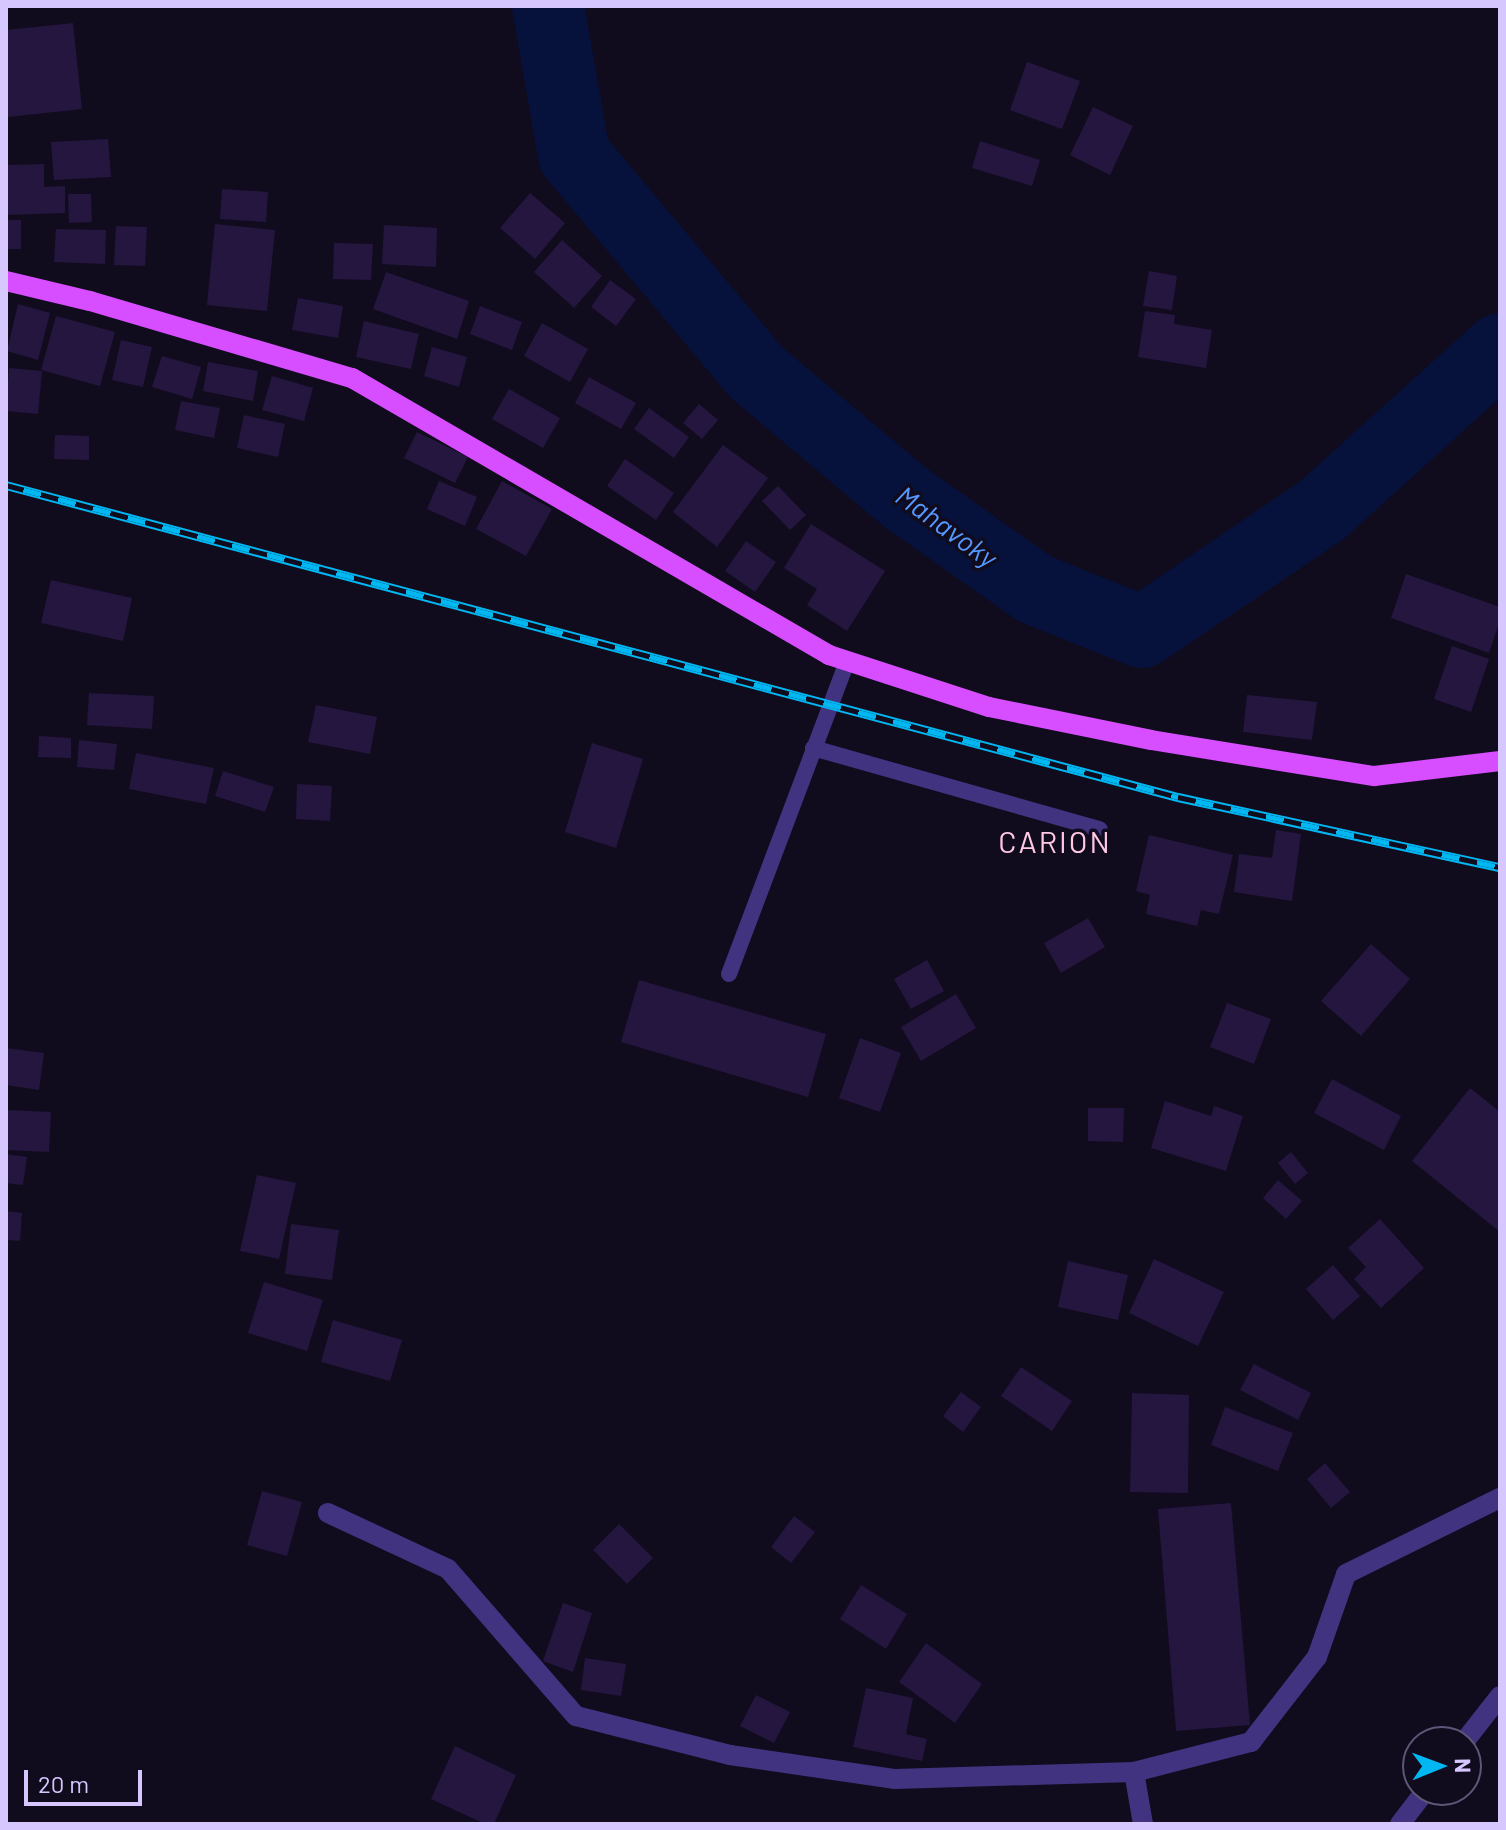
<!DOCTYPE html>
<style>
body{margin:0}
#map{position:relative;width:1506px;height:1830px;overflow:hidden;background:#110b1e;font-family:Barlow,sans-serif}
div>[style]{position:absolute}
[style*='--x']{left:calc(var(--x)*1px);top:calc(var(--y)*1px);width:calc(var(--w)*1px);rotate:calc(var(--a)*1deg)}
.river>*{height:72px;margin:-36px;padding:0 36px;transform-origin:36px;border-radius:36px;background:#06123b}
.building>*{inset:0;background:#24163f}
.service>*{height:16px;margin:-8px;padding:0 8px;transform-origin:8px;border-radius:8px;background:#41337f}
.minor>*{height:20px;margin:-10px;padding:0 10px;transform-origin:10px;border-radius:10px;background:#41337f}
.primary>*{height:20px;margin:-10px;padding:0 10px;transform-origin:10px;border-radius:10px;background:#d64eff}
.rail>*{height:9px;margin-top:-4.5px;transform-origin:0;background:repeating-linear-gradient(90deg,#110b1e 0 18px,#00b7f2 0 36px);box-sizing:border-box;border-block:2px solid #00b7f2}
span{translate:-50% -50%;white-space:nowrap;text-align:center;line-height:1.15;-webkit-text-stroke:7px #110b1e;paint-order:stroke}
.water-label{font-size:28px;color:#5598ff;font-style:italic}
.quarter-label{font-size:30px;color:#ffc9e4;letter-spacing:2px}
.frame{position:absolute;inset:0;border:8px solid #d6c7ff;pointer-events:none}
.north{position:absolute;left:1402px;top:1726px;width:80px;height:80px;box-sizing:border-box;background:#110b1e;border:2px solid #605678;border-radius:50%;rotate:89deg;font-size:22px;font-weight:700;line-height:32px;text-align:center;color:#d6c7ff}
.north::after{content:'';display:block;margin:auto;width:28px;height:36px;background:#00b7f2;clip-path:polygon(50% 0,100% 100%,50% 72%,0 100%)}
.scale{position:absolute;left:24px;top:1770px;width:118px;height:36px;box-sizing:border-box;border:4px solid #d6c7ff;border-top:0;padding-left:10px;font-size:24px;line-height:28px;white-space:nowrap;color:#d6c7ff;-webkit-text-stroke:6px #110b1e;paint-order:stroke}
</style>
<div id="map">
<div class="river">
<i style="--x:548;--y:6;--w:151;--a:80.1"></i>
<i style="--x:574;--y:155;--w:285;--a:50"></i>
<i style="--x:757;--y:373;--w:194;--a:40"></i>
<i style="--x:906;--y:498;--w:158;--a:35.2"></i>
<i style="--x:1035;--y:589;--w:115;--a:21.9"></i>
<i style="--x:1142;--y:632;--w:216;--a:-34.1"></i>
<i style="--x:1321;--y:511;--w:241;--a:-42.1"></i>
</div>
<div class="building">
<i style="clip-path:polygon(73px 23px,82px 109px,8px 117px,6px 30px)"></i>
<i style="clip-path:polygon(1027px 62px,1080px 81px,1062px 129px,1010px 110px)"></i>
<i style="clip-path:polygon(1093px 107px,1133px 126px,1110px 175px,1070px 155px)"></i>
<i style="clip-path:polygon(108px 139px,111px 177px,54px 180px,51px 142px)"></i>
<i style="clip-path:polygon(980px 141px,1040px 160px,1032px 186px,972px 168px)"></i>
<i style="clip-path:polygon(44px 164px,44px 187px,65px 186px,65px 213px,6px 215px,6px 165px)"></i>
<i style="clip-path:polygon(222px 189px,268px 192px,266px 222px,220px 219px)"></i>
<i style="clip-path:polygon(530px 193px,565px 223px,535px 259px,500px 228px)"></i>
<i style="clip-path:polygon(68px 194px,91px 194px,92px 222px,69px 223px)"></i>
<i style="clip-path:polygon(6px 220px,21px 220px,21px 249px,6px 249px)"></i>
<i style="clip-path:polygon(215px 224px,275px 230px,267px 311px,207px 305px)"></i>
<i style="clip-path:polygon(384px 225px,437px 228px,436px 267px,382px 264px)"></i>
<i style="clip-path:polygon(116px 226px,147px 227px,145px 266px,114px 265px)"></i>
<i style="clip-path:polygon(56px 229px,106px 230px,105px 264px,54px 262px)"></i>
<i style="clip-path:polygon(562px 240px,602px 276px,574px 308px,534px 272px)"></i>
<i style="clip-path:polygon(334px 243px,373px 244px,371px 280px,333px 279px)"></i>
<i style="clip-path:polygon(1149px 271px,1177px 276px,1172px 310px,1143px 306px)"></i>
<i style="clip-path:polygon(386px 272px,469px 301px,457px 339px,373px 309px)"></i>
<i style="clip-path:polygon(610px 280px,636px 299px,616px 326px,591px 307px)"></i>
<i style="clip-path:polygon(298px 298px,343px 306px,338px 338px,292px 330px)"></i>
<i style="clip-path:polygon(18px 304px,50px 313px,38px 360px,7px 351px)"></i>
<i style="clip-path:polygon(480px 306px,522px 322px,512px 350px,470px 334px)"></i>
<i style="clip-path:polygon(1145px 311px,1175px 315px,1174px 324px,1212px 330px,1206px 368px,1138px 357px)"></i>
<i style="clip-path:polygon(56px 316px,115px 332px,100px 386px,41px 370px)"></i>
<i style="clip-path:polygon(364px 321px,419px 334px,411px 369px,356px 357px)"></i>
<i style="clip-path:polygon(542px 323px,588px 349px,570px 382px,524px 356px)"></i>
<i style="clip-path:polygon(121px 340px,152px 347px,143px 387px,112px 380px)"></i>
<i style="clip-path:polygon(432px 347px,467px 357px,459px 387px,424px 376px)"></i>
<i style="clip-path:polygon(162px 356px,201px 367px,192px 399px,152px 387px)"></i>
<i style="clip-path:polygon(208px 362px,258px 371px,253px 401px,203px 391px)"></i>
<i style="clip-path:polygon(9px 368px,42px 371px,38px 414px,6px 411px)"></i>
<i style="clip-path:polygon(272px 376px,313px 388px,304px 421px,262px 410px)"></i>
<i style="clip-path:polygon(589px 377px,636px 403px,621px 429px,575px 403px)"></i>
<i style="clip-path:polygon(509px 389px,560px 418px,543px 448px,492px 419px)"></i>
<i style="clip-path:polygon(181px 401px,220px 408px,214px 438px,175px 430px)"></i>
<i style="clip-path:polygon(699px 404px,718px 420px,702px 439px,683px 423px)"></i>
<i style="clip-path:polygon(649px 408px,689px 437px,674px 458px,634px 429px)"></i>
<i style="clip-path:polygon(244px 415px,285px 424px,278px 457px,237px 448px)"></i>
<i style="clip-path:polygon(417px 432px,468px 457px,455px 483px,404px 458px)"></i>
<i style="clip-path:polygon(55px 435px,89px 436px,89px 460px,54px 459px)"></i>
<i style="clip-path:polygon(723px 445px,768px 478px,717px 547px,673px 512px)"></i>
<i style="clip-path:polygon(625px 459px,674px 493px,656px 520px,607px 486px)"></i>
<i style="clip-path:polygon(439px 481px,477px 497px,465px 526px,427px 509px)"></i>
<i style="clip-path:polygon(502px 481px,552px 509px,526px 556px,476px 529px)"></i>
<i style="clip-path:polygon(778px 486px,806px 515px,790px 530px,762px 501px)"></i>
<i style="clip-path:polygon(811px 524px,885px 571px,847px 631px,807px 605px,817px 589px,784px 568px)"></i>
<i style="clip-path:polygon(746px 541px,776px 562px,755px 592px,725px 571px)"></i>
<i style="clip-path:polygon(1406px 574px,1500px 607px,1500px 620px,1489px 653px,1391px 618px)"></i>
<i style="clip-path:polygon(51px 580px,132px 598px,123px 641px,41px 623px)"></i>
<i style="clip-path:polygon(1452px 646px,1489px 659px,1471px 712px,1434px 699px)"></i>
<i style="clip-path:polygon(89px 693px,154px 696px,152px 729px,87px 725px)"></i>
<i style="clip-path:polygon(1247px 695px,1317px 702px,1312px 740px,1243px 732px)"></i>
<i style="clip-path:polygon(316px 705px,377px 717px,370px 754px,308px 742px)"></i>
<i style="clip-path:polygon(39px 736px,71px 738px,71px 758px,38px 757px)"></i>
<i style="clip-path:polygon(79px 740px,117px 744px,114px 770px,77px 767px)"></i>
<i style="clip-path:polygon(592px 743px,643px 759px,616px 848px,565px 832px)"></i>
<i style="clip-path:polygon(136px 753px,214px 768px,206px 804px,129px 789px)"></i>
<i style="clip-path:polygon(223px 771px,274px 787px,265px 812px,215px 796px)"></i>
<i style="clip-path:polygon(297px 784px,332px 786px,330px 821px,296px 819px)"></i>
<i style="clip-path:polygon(1276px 830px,1301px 834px,1292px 901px,1234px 892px,1239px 854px,1272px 858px)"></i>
<i style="clip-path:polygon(1149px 835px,1233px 855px,1219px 914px,1201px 910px,1197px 926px,1146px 914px,1150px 895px,1136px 891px)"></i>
<i style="clip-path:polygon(1088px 918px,1105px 947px,1061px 973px,1044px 943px)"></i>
<i style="clip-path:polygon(1371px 944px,1410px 979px,1361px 1036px,1321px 1001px)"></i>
<i style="clip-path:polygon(927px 960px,944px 991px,911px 1009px,894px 979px)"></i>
<i style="clip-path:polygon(639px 980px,826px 1034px,808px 1097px,621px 1042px)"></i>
<i style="clip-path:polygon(956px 994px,976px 1028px,921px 1061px,901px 1027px)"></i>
<i style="clip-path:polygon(1227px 1003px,1271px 1019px,1254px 1064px,1210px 1047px)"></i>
<i style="clip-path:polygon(860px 1038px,901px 1053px,880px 1112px,839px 1098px)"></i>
<i style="clip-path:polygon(6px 1048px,44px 1053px,39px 1090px,6px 1085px)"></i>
<i style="clip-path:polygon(1332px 1079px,1401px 1116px,1384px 1150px,1314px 1113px)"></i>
<i style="clip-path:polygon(1470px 1088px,1500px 1112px,1500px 1232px,1412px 1161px)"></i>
<i style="clip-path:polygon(1165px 1101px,1211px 1116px,1214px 1106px,1243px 1116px,1226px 1171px,1151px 1148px)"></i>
<i style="clip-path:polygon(1088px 1108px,1124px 1108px,1123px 1142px,1088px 1141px)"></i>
<i style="clip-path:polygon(7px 1110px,51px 1112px,49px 1152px,6px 1150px)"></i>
<i style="clip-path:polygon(1291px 1152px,1308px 1173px,1295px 1184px,1278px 1163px)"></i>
<i style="clip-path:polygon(6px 1154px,27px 1157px,23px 1185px,6px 1183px)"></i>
<i style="clip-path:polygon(257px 1175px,296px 1183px,279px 1259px,240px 1251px)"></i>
<i style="clip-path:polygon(1278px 1180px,1302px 1201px,1286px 1219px,1263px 1198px)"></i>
<i style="clip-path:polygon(6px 1211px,22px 1213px,20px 1241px,6px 1240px)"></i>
<i style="clip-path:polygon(1380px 1219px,1424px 1268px,1381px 1308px,1354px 1279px,1366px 1267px,1348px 1248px)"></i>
<i style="clip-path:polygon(291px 1224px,339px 1230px,332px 1280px,285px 1274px)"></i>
<i style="clip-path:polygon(1154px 1259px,1224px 1292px,1198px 1346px,1129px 1313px)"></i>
<i style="clip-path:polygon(1068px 1261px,1128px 1275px,1118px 1320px,1058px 1307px)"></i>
<i style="clip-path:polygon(1333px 1265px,1360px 1296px,1333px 1320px,1306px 1289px)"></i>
<i style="clip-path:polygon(264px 1282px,323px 1300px,307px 1351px,248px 1333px)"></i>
<i style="clip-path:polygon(333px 1320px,402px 1340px,390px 1381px,321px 1362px)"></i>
<i style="clip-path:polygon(1254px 1364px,1311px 1393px,1298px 1420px,1240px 1390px)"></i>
<i style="clip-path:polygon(1021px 1367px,1072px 1401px,1052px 1431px,1001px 1396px)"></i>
<i style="clip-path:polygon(961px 1392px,981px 1407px,963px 1432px,943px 1416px)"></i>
<i style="clip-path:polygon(1132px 1393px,1189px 1395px,1188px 1493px,1130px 1492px)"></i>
<i style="clip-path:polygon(1225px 1407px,1293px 1433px,1278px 1471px,1211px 1445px)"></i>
<i style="clip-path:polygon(1325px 1463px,1350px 1492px,1331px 1508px,1307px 1479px)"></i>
<i style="clip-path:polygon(262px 1491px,302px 1502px,287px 1556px,247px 1545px)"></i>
<i style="clip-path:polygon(1231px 1503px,1250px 1725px,1176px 1731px,1158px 1509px)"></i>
<i style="clip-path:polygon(794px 1516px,815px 1532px,791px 1563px,771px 1547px)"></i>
<i style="clip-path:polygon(619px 1524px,653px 1558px,627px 1584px,593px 1550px)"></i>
<i style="clip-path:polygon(861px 1585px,907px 1614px,886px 1649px,840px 1619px)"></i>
<i style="clip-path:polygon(563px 1603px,592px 1613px,573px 1672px,543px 1661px)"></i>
<i style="clip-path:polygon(926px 1643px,982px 1684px,955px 1723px,899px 1682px)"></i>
<i style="clip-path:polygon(585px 1658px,626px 1664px,621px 1696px,581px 1690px)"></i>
<i style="clip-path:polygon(866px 1688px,913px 1698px,906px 1734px,927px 1739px,922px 1761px,853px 1747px)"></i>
<i style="clip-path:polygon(756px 1695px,790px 1712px,774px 1743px,740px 1726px)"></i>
<i style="clip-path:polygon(455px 1746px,516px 1775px,494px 1824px,485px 1824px,431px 1799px)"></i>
</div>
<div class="service">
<i style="--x:813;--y:748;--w:298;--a:15.8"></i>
<i style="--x:729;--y:974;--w:335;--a:-69.3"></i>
</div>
<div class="minor">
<i style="--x:328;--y:1513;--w:132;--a:25"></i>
<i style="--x:448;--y:1569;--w:195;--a:49"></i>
<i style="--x:576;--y:1716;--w:159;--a:14.2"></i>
<i style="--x:730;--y:1755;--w:167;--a:8.3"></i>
<i style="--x:895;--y:1779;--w:239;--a:-1.7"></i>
<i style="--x:1464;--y:1742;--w:58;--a:-52"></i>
<i style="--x:1143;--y:1824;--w:53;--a:-99.8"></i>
<i style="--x:1134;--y:1772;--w:121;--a:-14.4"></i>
<i style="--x:1251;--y:1742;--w:108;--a:-52.2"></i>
<i style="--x:1317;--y:1657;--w:88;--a:-70.7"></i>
<i style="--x:1346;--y:1574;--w:172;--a:-26.3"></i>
<i style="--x:1400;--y:1824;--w:43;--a:-52.6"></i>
</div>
<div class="primary">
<i style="--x:6;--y:281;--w:86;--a:13.4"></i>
<i style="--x:90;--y:301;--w:273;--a:16.4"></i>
<i style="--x:352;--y:378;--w:552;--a:30.14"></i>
<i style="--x:829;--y:655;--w:168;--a:18"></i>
<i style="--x:989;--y:707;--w:165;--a:11.5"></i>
<i style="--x:1151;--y:740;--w:226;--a:9.2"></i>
<i style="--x:1374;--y:776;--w:127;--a:-6.8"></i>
</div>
<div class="rail">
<i style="--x:6;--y:485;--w:1213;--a:14.91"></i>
<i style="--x:1178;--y:797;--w:330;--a:12.3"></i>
</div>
<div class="water-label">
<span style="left:947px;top:526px;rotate:36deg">Mahavoky</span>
</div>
<div class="quarter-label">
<span style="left:1055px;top:841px">CARION</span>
</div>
<div class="frame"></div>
<div class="north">N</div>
<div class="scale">20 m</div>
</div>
